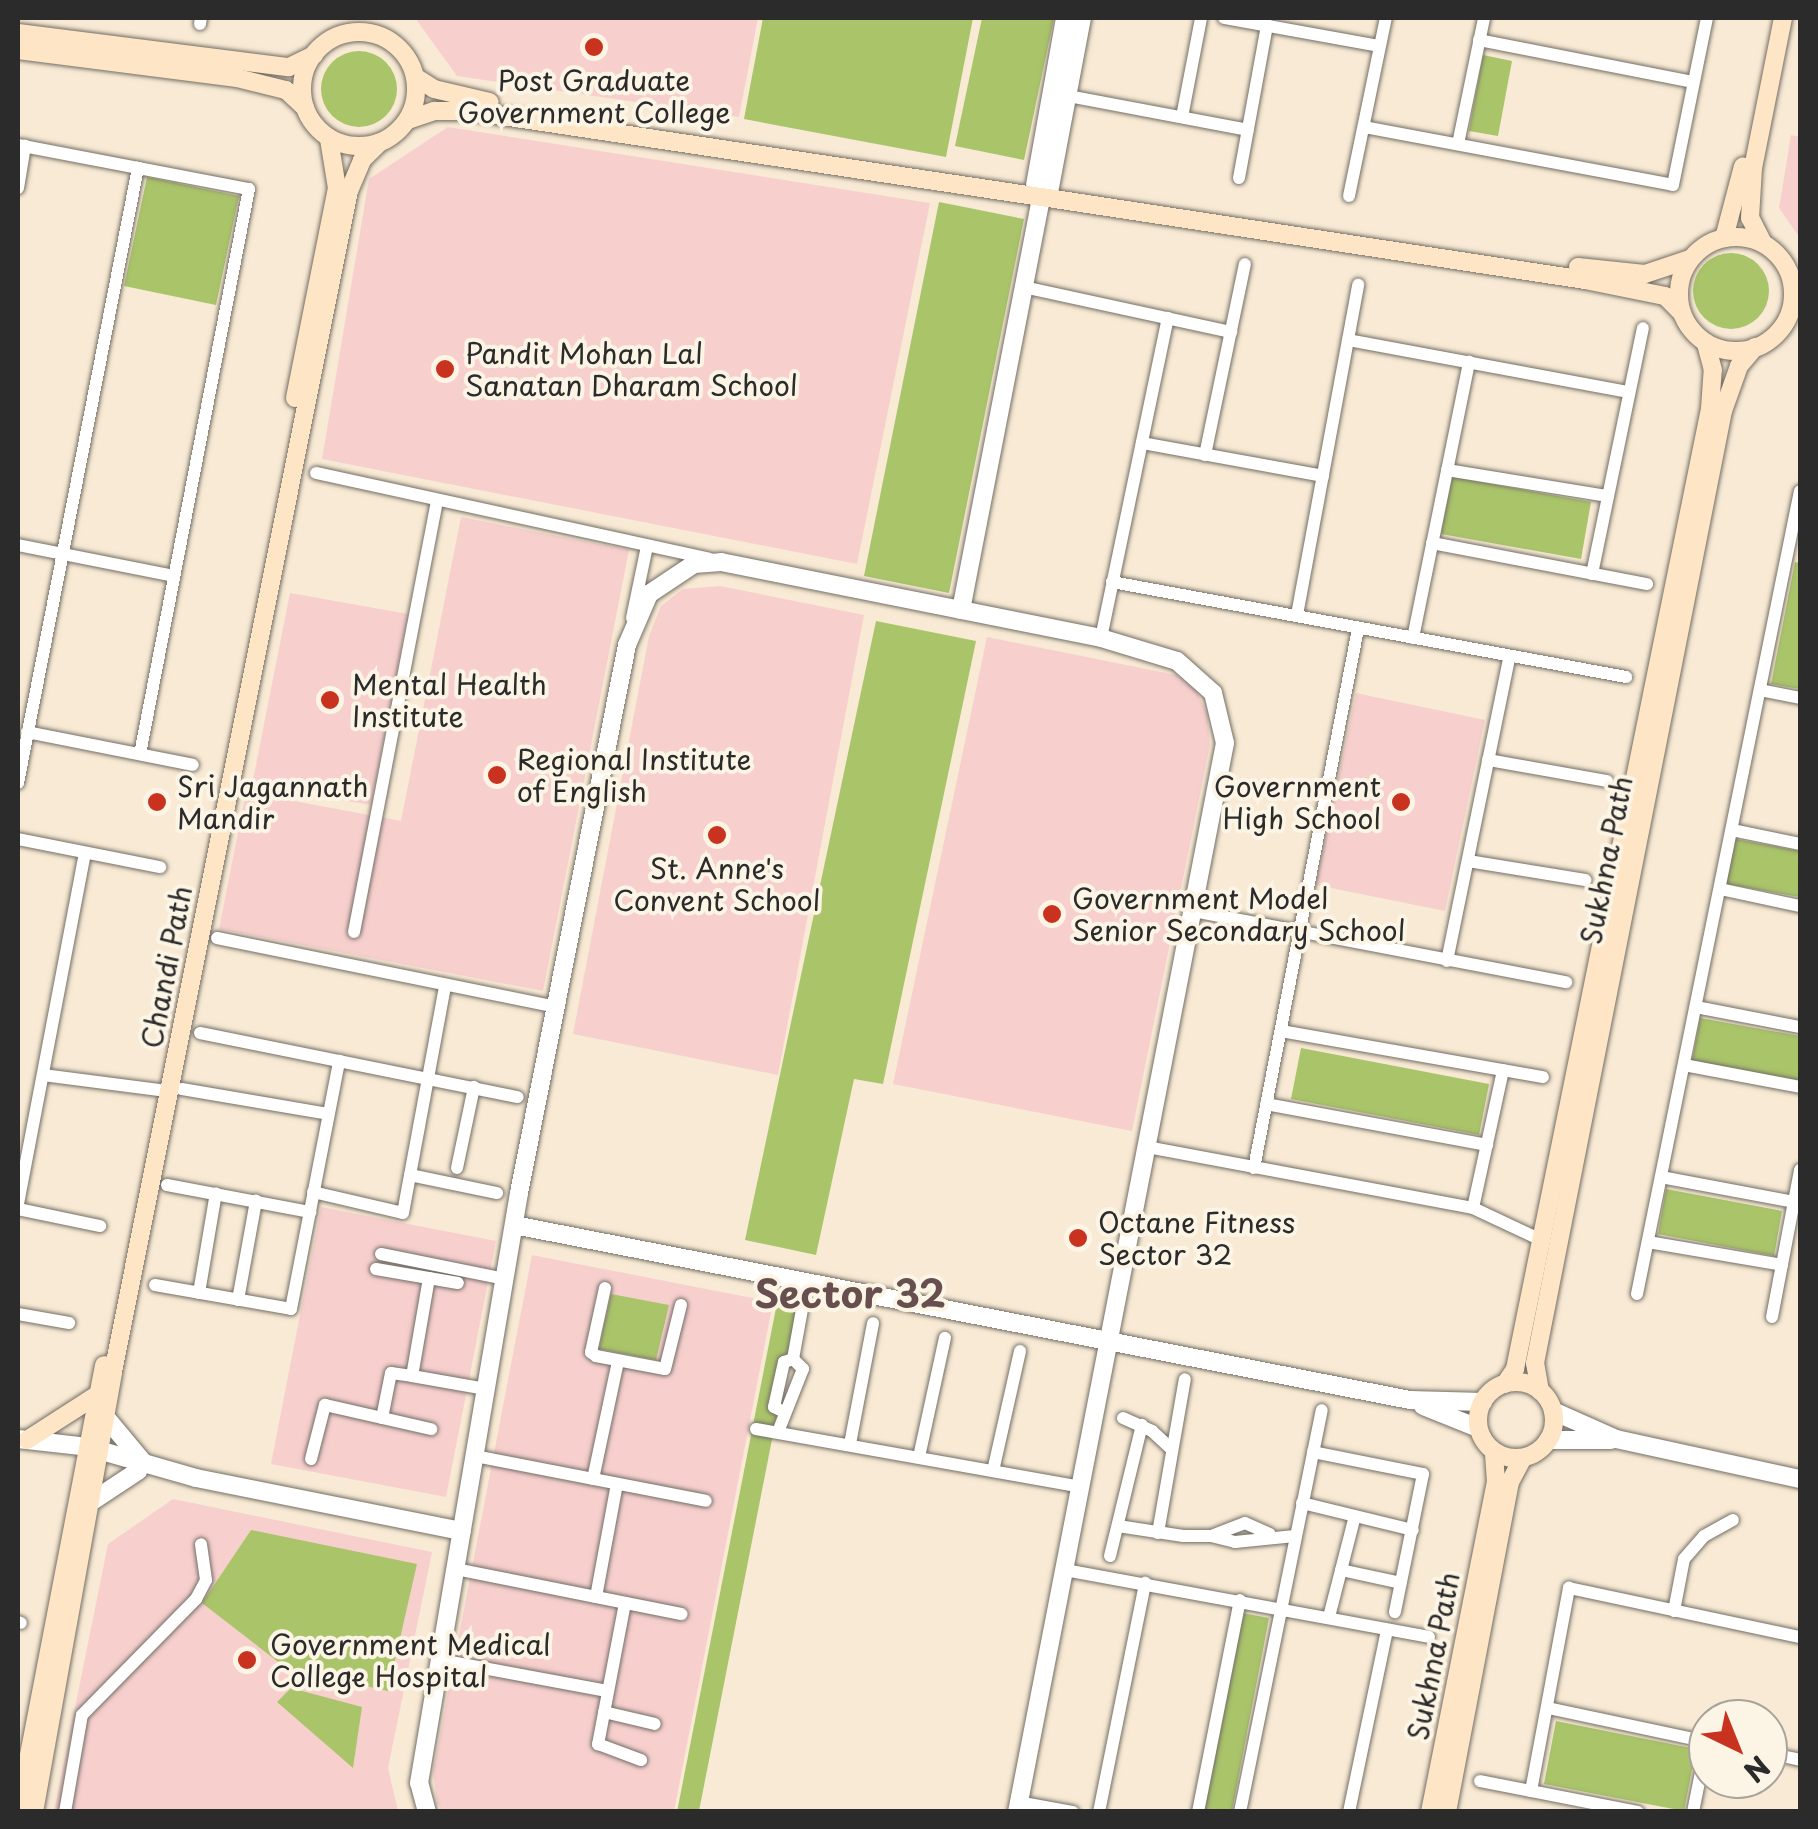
<!DOCTYPE html>
<style>
body{margin:0}
#map{position:relative;width:1818px;height:1829px;overflow:hidden;background:#f8ead4;font-family:"Playpen Sans",sans-serif}
div>[style]{position:absolute}
[style*='--x']{left:calc(var(--x)*1px);top:calc(var(--y)*1px);width:calc(var(--w)*1px);rotate:calc(var(--a)*1deg)}
.built>*{inset:0;background:#f7d0ce}
.green>*{inset:0;background:#aac46a}
.round{border-radius:50%}
.roads{filter:drop-shadow(0 0 2px #736e66) drop-shadow(0 0 2px #736e66)}
.minor>*{height:12px;margin:-6px;padding:0 6px;transform-origin:6px;border-radius:6px;background:#fff}
.tertiary>*{height:18px;margin:-9px;padding:0 9px;transform-origin:9px;border-radius:9px;background:#fff}
.secondary>*{height:18px;margin:-9px;padding:0 9px;transform-origin:9px;border-radius:9px;background:#fee5c5}
.secondary>.ring{margin:-9px;padding:0;box-sizing:content-box;background:none;border:18px solid #fee5c5;border-radius:50%}
.dots>*{width:28px;height:28px;translate:-50% -50%;box-sizing:border-box;border:5px solid #fcf5e5;border-radius:50%}
span{translate:-50% -50%;white-space:nowrap;text-align:center;line-height:1.15;-webkit-text-stroke:8px #fcf5e5;paint-order:stroke}
.poi-label{font-size:28px;color:#2b2b2b}
.left{translate:0 -50%;text-align:left}
.right{translate:-100% -50%;text-align:right}
.street-label{font-size:28px;color:#2b2b2b}
.district-label{font-size:38px;color:#664f4e;font-weight:700}
.frame{position:absolute;inset:0;border:20px solid #2b2b2b;pointer-events:none}
.north{position:absolute;left:1688px;top:1699px;width:100px;height:100px;box-sizing:border-box;background:#fcf5e5;border:2px solid #a8a49b;border-radius:50%;rotate:137deg;font-size:28px;font-weight:700;line-height:40px;text-align:center;color:#2b2b2b}
.north::after{content:'';display:block;margin:auto;width:35px;height:45px;background:#c8321e;clip-path:polygon(50% 0,100% 100%,50% 72%,0 100%)}
</style>
<div id="map">
<div class="built">
<i style="clip-path:polygon(415px 18px,758px 18px,739px 117px,457px 76px)"></i>
<i style="clip-path:polygon(448px 127px,930px 203px,857px 564px,322px 459px,369px 179px)"></i>
<i style="clip-path:polygon(1791px 135px,1800px 137px,1800px 238px,1779px 208px)"></i>
<i style="clip-path:polygon(461px 517px,629px 550px,543px 991px,219px 929px,246px 792px,401px 821px)"></i>
<i style="clip-path:polygon(720px 586px,864px 615px,778px 1075px,573px 1034px,649px 636px,661px 606px,683px 589px)"></i>
<i style="clip-path:polygon(290px 593px,408px 614px,371px 805px,252px 785px)"></i>
<i style="clip-path:polygon(987px 637px,1176px 675px,1196px 690px,1207px 713px,1210px 745px,1132px 1131px,893px 1084px)"></i>
<i style="clip-path:polygon(1356px 693px,1485px 720px,1445px 911px,1316px 885px)"></i>
<i style="clip-path:polygon(321px 1207px,496px 1241px,446px 1497px,271px 1464px)"></i>
<i style="clip-path:polygon(532px 1255px,773px 1302px,674px 1811px,443px 1811px,437px 1803px,433px 1771px)"></i>
<i style="clip-path:polygon(173px 1499px,432px 1552px,388px 1768px,398px 1811px,54px 1812px,108px 1544px)"></i>
</div>
<div class="green">
<i style="clip-path:polygon(763px 18px,973px 18px,946px 157px,744px 119px)"></i>
<i style="clip-path:polygon(982px 18px,1054px 18px,1024px 160px,955px 146px)"></i>
<i class="round" style="left:321px;top:51px;width:76px;height:76px"></i>
<i style="clip-path:polygon(1483px 55px,1512px 61px,1498px 136px,1469px 131px)"></i>
<i style="clip-path:polygon(147px 177px,239px 196px,216px 305px,124px 286px)"></i>
<i style="clip-path:polygon(939px 202px,1024px 219px,949px 593px,864px 576px)"></i>
<i class="round" style="left:1693px;top:253px;width:76px;height:76px"></i>
<i style="clip-path:polygon(1452px 477px,1591px 502px,1581px 559px,1441px 534px)"></i>
<i style="clip-path:polygon(1795px 562px,1800px 563px,1800px 689px,1771px 684px)"></i>
<i style="clip-path:polygon(876px 621px,976px 641px,883px 1084px,854px 1079px,816px 1255px,745px 1240px)"></i>
<i style="clip-path:polygon(1735px 839px,1800px 851px,1800px 897px,1726px 884px)"></i>
<i style="clip-path:polygon(1700px 1018px,1800px 1036px,1800px 1082px,1692px 1062px)"></i>
<i style="clip-path:polygon(1301px 1048px,1489px 1084px,1479px 1135px,1291px 1099px)"></i>
<i style="clip-path:polygon(1666px 1189px,1782px 1211px,1774px 1256px,1658px 1234px)"></i>
<i style="clip-path:polygon(611px 1294px,669px 1305px,656px 1360px,599px 1349px)"></i>
<i style="clip-path:polygon(777px 1303px,798px 1307px,699px 1811px,677px 1812px)"></i>
<i style="clip-path:polygon(251px 1530px,417px 1564px,388px 1691px,286px 1668px,202px 1603px)"></i>
<i style="clip-path:polygon(1242px 1613px,1269px 1618px,1232px 1811px,1204px 1812px)"></i>
<i style="clip-path:polygon(291px 1688px,362px 1707px,353px 1768px,277px 1702px)"></i>
<i style="clip-path:polygon(1556px 1721px,1696px 1749px,1684px 1811px,1544px 1784px)"></i>
</div>
<div class="roads">
<div class="minor">
<i style="--x:1224;--y:18;--w:158;--a:10.2"></i>
<i style="--x:200;--y:24;--w:6;--a:-81"></i>
<i style="--x:1479;--y:40;--w:218;--a:11.1"></i>
<i style="--x:1063;--y:95;--w:188;--a:10.7"></i>
<i style="--x:1182;--y:117;--w:101;--a:-79.1"></i>
<i style="--x:1364;--y:127;--w:314;--a:10.6"></i>
<i style="--x:1673;--y:185;--w:170;--a:-78.5"></i>
<i style="--x:1458;--y:144;--w:129;--a:-78.3"></i>
<i style="--x:18;--y:145;--w:235;--a:10.8"></i>
<i style="--x:249;--y:189;--w:575;--a:100.92"></i>
<i style="--x:1239;--y:178;--w:156;--a:-79.6"></i>
<i style="--x:18;--y:188;--w:43;--a:-80.5"></i>
<i style="--x:1349;--y:196;--w:182;--a:-78.3"></i>
<i style="--x:1023;--y:287;--w:213;--a:12.2"></i>
<i style="--x:1348;--y:340;--w:285;--a:10.5"></i>
<i style="--x:1142;--y:443;--w:184;--a:10.3"></i>
<i style="--x:1205;--y:455;--w:195;--a:-78.2"></i>
<i style="--x:1447;--y:470;--w:163;--a:9.2"></i>
<i style="--x:316;--y:473;--w:402;--a:12.3"></i>
<i style="--x:1432;--y:543;--w:219;--a:10.8"></i>
<i style="--x:18;--y:545;--w:159;--a:11.2"></i>
<i style="--x:1592;--y:574;--w:251;--a:-78.3"></i>
<i style="--x:1112;--y:582;--w:523;--a:10.47"></i>
<i style="--x:1297;--y:615;--w:336;--a:-79.5"></i>
<i style="--x:632;--y:618;--w:74;--a:-78.2"></i>
<i style="--x:1101;--y:638;--w:327;--a:-78.2"></i>
<i style="--x:1413;--y:638;--w:282;--a:-78.5"></i>
<i style="--x:1760;--y:690;--w:41;--a:11.3"></i>
<i style="--x:27;--y:732;--w:169;--a:11.2"></i>
<i style="--x:1488;--y:760;--w:121;--a:10"></i>
<i style="--x:18;--y:783;--w:627;--a:-78.96"></i>
<i style="--x:1732;--y:830;--w:69;--a:11.6"></i>
<i style="--x:18;--y:839;--w:145;--a:11.2"></i>
<i style="--x:1468;--y:861;--w:119;--a:9.2"></i>
<i style="--x:1720;--y:889;--w:82;--a:12"></i>
<i style="--x:1193;--y:911;--w:380;--a:10.8"></i>
<i style="--x:354;--y:932;--w:440;--a:-79.1"></i>
<i style="--x:217;--y:938;--w:346;--a:11.5"></i>
<i style="--x:1447;--y:961;--w:309;--a:-78.4"></i>
<i style="--x:1696;--y:1007;--w:106;--a:10.9"></i>
<i style="--x:1281;--y:1031;--w:266;--a:10"></i>
<i style="--x:200;--y:1033;--w:324;--a:11.4"></i>
<i style="--x:1684;--y:1065;--w:118;--a:10.7"></i>
<i style="--x:43;--y:1075;--w:117;--a:7.4"></i>
<i style="--x:182;--y:1089;--w:148;--a:9.7"></i>
<i style="--x:1266;--y:1104;--w:225;--a:10.5"></i>
<i style="--x:1147;--y:1147;--w:332;--a:10.6"></i>
<i style="--x:1473;--y:1208;--w:75;--a:25.2"></i>
<i style="--x:457;--y:1168;--w:83;--a:-78.1"></i>
<i style="--x:1254;--y:1168;--w:549;--a:-79.08"></i>
<i style="--x:410;--y:1175;--w:89;--a:11.7"></i>
<i style="--x:1661;--y:1177;--w:135;--a:10.6"></i>
<i style="--x:167;--y:1185;--w:146;--a:10.7"></i>
<i style="--x:313;--y:1192;--w:92;--a:13.1"></i>
<i style="--x:403;--y:1213;--w:231;--a:-79.5"></i>
<i style="--x:18;--y:1204;--w:357;--a:-79.2"></i>
<i style="--x:1473;--y:1208;--w:141;--a:-77.7"></i>
<i style="--x:18;--y:1209;--w:84;--a:11.7"></i>
<i style="--x:1648;--y:1242;--w:136;--a:9.7"></i>
<i style="--x:381;--y:1254;--w:126;--a:11.4"></i>
<i style="--x:376;--y:1269;--w:83;--a:9.7"></i>
<i style="--x:429;--y:1278;--w:99;--a:99.8"></i>
<i style="--x:412;--y:1376;--w:75;--a:10"></i>
<i style="--x:155;--y:1285;--w:138;--a:10"></i>
<i style="--x:291;--y:1309;--w:253;--a:-79"></i>
<i style="--x:605;--y:1288;--w:66;--a:102.3"></i>
<i style="--x:591;--y:1352;--w:6;--a:39"></i>
<i style="--x:596;--y:1356;--w:70;--a:10.7"></i>
<i style="--x:665;--y:1369;--w:66;--a:-76"></i>
<i style="--x:199;--y:1293;--w:101;--a:-80.4"></i>
<i style="--x:1637;--y:1294;--w:819;--a:-78.53"></i>
<i style="--x:238;--y:1300;--w:101;--a:-79.7"></i>
<i style="--x:18;--y:1314;--w:52;--a:10"></i>
<i style="--x:1772;--y:1317;--w:150;--a:-79.2"></i>
<i style="--x:782;--y:1411;--w:9;--a:-153"></i>
<i style="--x:774;--y:1407;--w:46;--a:-77.5"></i>
<i style="--x:784;--y:1362;--w:9;--a:-18"></i>
<i style="--x:382;--y:1418;--w:46;--a:-78.7"></i>
<i style="--x:391;--y:1373;--w:21;--a:8"></i>
<i style="--x:1123;--y:1418;--w:32;--a:24"></i>
<i style="--x:1152;--y:1431;--w:26;--a:43"></i>
<i style="--x:756;--y:1429;--w:330;--a:10.1"></i>
<i style="--x:778;--y:1432;--w:68;--a:-68.4"></i>
<i style="--x:803;--y:1369;--w:14;--a:-135"></i>
<i style="--x:793;--y:1359;--w:78;--a:-79.7"></i>
<i style="--x:850;--y:1444;--w:123;--a:-79.2"></i>
<i style="--x:1313;--y:1452;--w:112;--a:11.3"></i>
<i style="--x:1423;--y:1474;--w:141;--a:101.5"></i>
<i style="--x:475;--y:1456;--w:235;--a:11"></i>
<i style="--x:919;--y:1457;--w:122;--a:-77.7"></i>
<i style="--x:311;--y:1459;--w:56;--a:-75.5"></i>
<i style="--x:325;--y:1405;--w:109;--a:12.8"></i>
<i style="--x:993;--y:1471;--w:123;--a:-77.3"></i>
<i style="--x:593;--y:1479;--w:121;--a:-78"></i>
<i style="--x:1302;--y:1503;--w:114;--a:13.7"></i>
<i style="--x:1118;--y:1526;--w:66;--a:8.7"></i>
<i style="--x:1183;--y:1536;--w:28;--a:0"></i>
<i style="--x:1211;--y:1536;--w:36;--a:-21"></i>
<i style="--x:1245;--y:1523;--w:27;--a:24"></i>
<i style="--x:1158;--y:1533;--w:156;--a:-80.1"></i>
<i style="--x:1211;--y:1536;--w:25;--a:14"></i>
<i style="--x:1235;--y:1542;--w:60;--a:-5.7"></i>
<i style="--x:1110;--y:1556;--w:135;--a:-76.3"></i>
<i style="--x:456;--y:1569;--w:230;--a:11.3"></i>
<i style="--x:1065;--y:1570;--w:370;--a:10.4"></i>
<i style="--x:1341;--y:1570;--w:61;--a:12.2"></i>
<i style="--x:596;--y:1597;--w:115;--a:-79.5"></i>
<i style="--x:625;--y:1603;--w:144;--a:100.8"></i>
<i style="--x:598;--y:1744;--w:46;--a:20.4"></i>
<i style="--x:1674;--y:1611;--w:53;--a:-79.1"></i>
<i style="--x:1684;--y:1559;--w:30;--a:-49"></i>
<i style="--x:1704;--y:1536;--w:33;--a:-29"></i>
<i style="--x:1329;--y:1617;--w:104;--a:-75.6"></i>
<i style="--x:18;--y:1622;--w:3;--a:18"></i>
<i style="--x:440;--y:1660;--w:170;--a:10.5"></i>
<i style="--x:1548;--y:1708;--w:164;--a:12"></i>
<i style="--x:604;--y:1712;--w:52;--a:13.2"></i>
<i style="--x:1768;--y:1753;--w:33;--a:12"></i>
<i style="--x:1480;--y:1781;--w:161;--a:11.1"></i>
<i style="--x:1531;--y:1791;--w:207;--a:-79.4"></i>
<i style="--x:1569;--y:1588;--w:236;--a:12"></i>
<i style="--x:1018;--y:1802;--w:56;--a:10.3"></i>
<i style="--x:65;--y:1812;--w:98;--a:-80.1"></i>
<i style="--x:82;--y:1715;--w:163;--a:-45.5"></i>
<i style="--x:196;--y:1599;--w:21;--a:-62"></i>
<i style="--x:206;--y:1580;--w:36;--a:-98"></i>
<i style="--x:1099;--y:1812;--w:234;--a:-78.6"></i>
<i style="--x:1198;--y:1812;--w:216;--a:-78.8"></i>
<i style="--x:1240;--y:1812;--w:410;--a:-78.5"></i>
<i style="--x:1349;--y:1812;--w:186;--a:-78.2"></i>
<i style="--x:1693;--y:1812;--w:71;--a:-78.7"></i>
</div>
<div class="tertiary">
<i style="--x:1035;--y:185;--w:170;--a:-79.8"></i>
<i style="--x:1050;--y:187;--w:172;--a:-79.3"></i>
<i style="--x:961;--y:610;--w:421;--a:-79"></i>
<i style="--x:514;--y:1225;--w:913;--a:11.05"></i>
<i style="--x:1410;--y:1400;--w:73;--a:1.6"></i>
<i style="--x:1423;--y:1406;--w:59;--a:21.8"></i>
<i style="--x:1553;--y:1411;--w:69;--a:24"></i>
<i style="--x:1616;--y:1439;--w:188;--a:12.3"></i>
<i style="--x:108;--y:1420;--w:55;--a:50.2"></i>
<i style="--x:18;--y:1439;--w:70;--a:6.5"></i>
<i style="--x:88;--y:1447;--w:112;--a:16"></i>
<i style="--x:196;--y:1478;--w:271;--a:11.3"></i>
<i style="--x:1548;--y:1440;--w:63;--a:0"></i>
<i style="--x:94;--y:1500;--w:53;--a:-33.4"></i>
<i style="--x:427;--y:1812;--w:30;--a:-105"></i>
<i style="--x:419;--y:1783;--w:598;--a:-80.38"></i>
<i style="--x:519;--y:1193;--w:559;--a:-78.85"></i>
<i style="--x:627;--y:645;--w:56;--a:-66.7"></i>
<i style="--x:649;--y:594;--w:54;--a:-33.7"></i>
<i style="--x:694;--y:564;--w:27;--a:-4"></i>
<i style="--x:721;--y:562;--w:388;--a:11.3"></i>
<i style="--x:1101;--y:638;--w:79;--a:16.8"></i>
<i style="--x:1177;--y:661;--w:48;--a:41.6"></i>
<i style="--x:1213;--y:693;--w:51;--a:76.5"></i>
<i style="--x:1225;--y:743;--w:1089;--a:101.01"></i>
</div>
<div class="secondary">
<i class="ring" style="left:302px;top:32px;width:96px;height:96px"></i>
<i style="--x:18;--y:33;--w:273;--a:7.2"></i>
<i style="--x:289;--y:67;--w:28;--a:-26"></i>
<i style="--x:18;--y:50;--w:221;--a:7.3"></i>
<i style="--x:237;--y:78;--w:50;--a:13.8"></i>
<i style="--x:286;--y:90;--w:26;--a:43"></i>
<i style="--x:415;--y:77;--w:22;--a:32"></i>
<i style="--x:434;--y:89;--w:57;--a:13.1"></i>
<i style="--x:408;--y:120;--w:28;--a:-19"></i>
<i style="--x:434;--y:111;--w:35;--a:0"></i>
<i style="--x:469;--y:111;--w:585;--a:8.55"></i>
<i style="--x:1048;--y:198;--w:543;--a:8.68"></i>
<i style="--x:1585;--y:280;--w:82;--a:11.3"></i>
<i style="--x:1665;--y:296;--w:23;--a:45"></i>
<i class="ring" style="left:1679px;top:237px;width:96px;height:96px"></i>
<i style="--x:1724;--y:238;--w:74;--a:-75.2"></i>
<i style="--x:1763;--y:243;--w:28;--a:-117"></i>
<i style="--x:1750;--y:218;--w:50;--a:-86.6"></i>
<i style="--x:1753;--y:168;--w:153;--a:-78.7"></i>
<i style="--x:1578;--y:267;--w:67;--a:6"></i>
<i style="--x:1645;--y:274;--w:47;--a:-18.4"></i>
<i style="--x:295;--y:398;--w:214;--a:-78.7"></i>
<i style="--x:337;--y:188;--w:50;--a:-99.3"></i>
<i class="ring" style="left:1478px;top:1382px;width:58px;height:58px"></i>
<i style="--x:1505;--y:1384;--w:18;--a:-56"></i>
<i style="--x:1515;--y:1369;--w:980;--a:-78.52"></i>
<i style="--x:1710;--y:409;--w:39;--a:-86"></i>
<i style="--x:1713;--y:370;--w:28;--a:-105"></i>
<i style="--x:1540;--y:1391;--w:28;--a:-100"></i>
<i style="--x:1535;--y:1363;--w:970;--a:-78.83"></i>
<i style="--x:1723;--y:411;--w:48;--a:-70.4"></i>
<i style="--x:1739;--y:366;--w:25;--a:-50"></i>
<i style="--x:27;--y:1440;--w:83;--a:-32.7"></i>
<i style="--x:18;--y:1812;--w:455;--a:-79.1"></i>
<i style="--x:34;--y:1812;--w:447;--a:-79.8"></i>
<i style="--x:113;--y:1372;--w:1204;--a:-78.7"></i>
<i style="--x:349;--y:191;--w:34;--a:-67"></i>
<i style="--x:362;--y:160;--w:24;--a:-45"></i>
<i style="--x:1430;--y:1812;--w:337;--a:-78.7"></i>
<i style="--x:1496;--y:1482;--w:30;--a:-94"></i>
<i style="--x:1447;--y:1812;--w:336;--a:-79.2"></i>
<i style="--x:1510;--y:1482;--w:27;--a:-62"></i>
</div>
</div>
<div class="dots">
<i style="left:594px;top:47px;background:#c8321e"></i>
<i style="left:445px;top:369px;background:#c8321e"></i>
<i style="left:330px;top:700px;background:#c8321e"></i>
<i style="left:497px;top:775px;background:#c8321e"></i>
<i style="left:157px;top:802px;background:#c8321e"></i>
<i style="left:1401px;top:802px;background:#c8321e"></i>
<i style="left:717px;top:835px;background:#c8321e"></i>
<i style="left:1052px;top:914px;background:#c8321e"></i>
<i style="left:1078px;top:1238px;background:#c8321e"></i>
<i style="left:247px;top:1660px;background:#c8321e"></i>
</div>
<div class="poi-label">
<span style="left:594px;top:96px">Post Graduate<br>Government College</span>
<span class="left" style="left:465px;top:369px">Pandit Mohan Lal<br>Sanatan Dharam School</span>
<span class="left" style="left:352px;top:700px">Mental Health<br>Institute</span>
<span class="left" style="left:517px;top:775px">Regional Institute<br>of English</span>
<span class="left" style="left:177px;top:802px">Sri Jagannath<br>Mandir</span>
<span class="right" style="left:1381px;top:802px">Government<br>High School</span>
<span style="left:717px;top:884px">St. Anne's<br>Convent School</span>
<span class="left" style="left:1072px;top:914px">Government Model<br>Senior Secondary School</span>
<span class="left" style="left:1098px;top:1238px">Octane Fitness<br>Sector 32</span>
<span class="left" style="left:270px;top:1660px">Government Medical<br>College Hospital</span>
</div>
<div class="street-label">
<span style="left:1606px;top:860px;rotate:-79deg">Sukhna Path</span>
<span style="left:166px;top:967px;rotate:-79deg">Chandi Path</span>
<span style="left:1433px;top:1656px;rotate:-79deg">Sukhna Path</span>
</div>
<div class="district-label">
<span style="left:850px;top:1293px">Sector 32</span>
</div>
<div class="frame"></div>
<div class="north">N</div>
</div>
